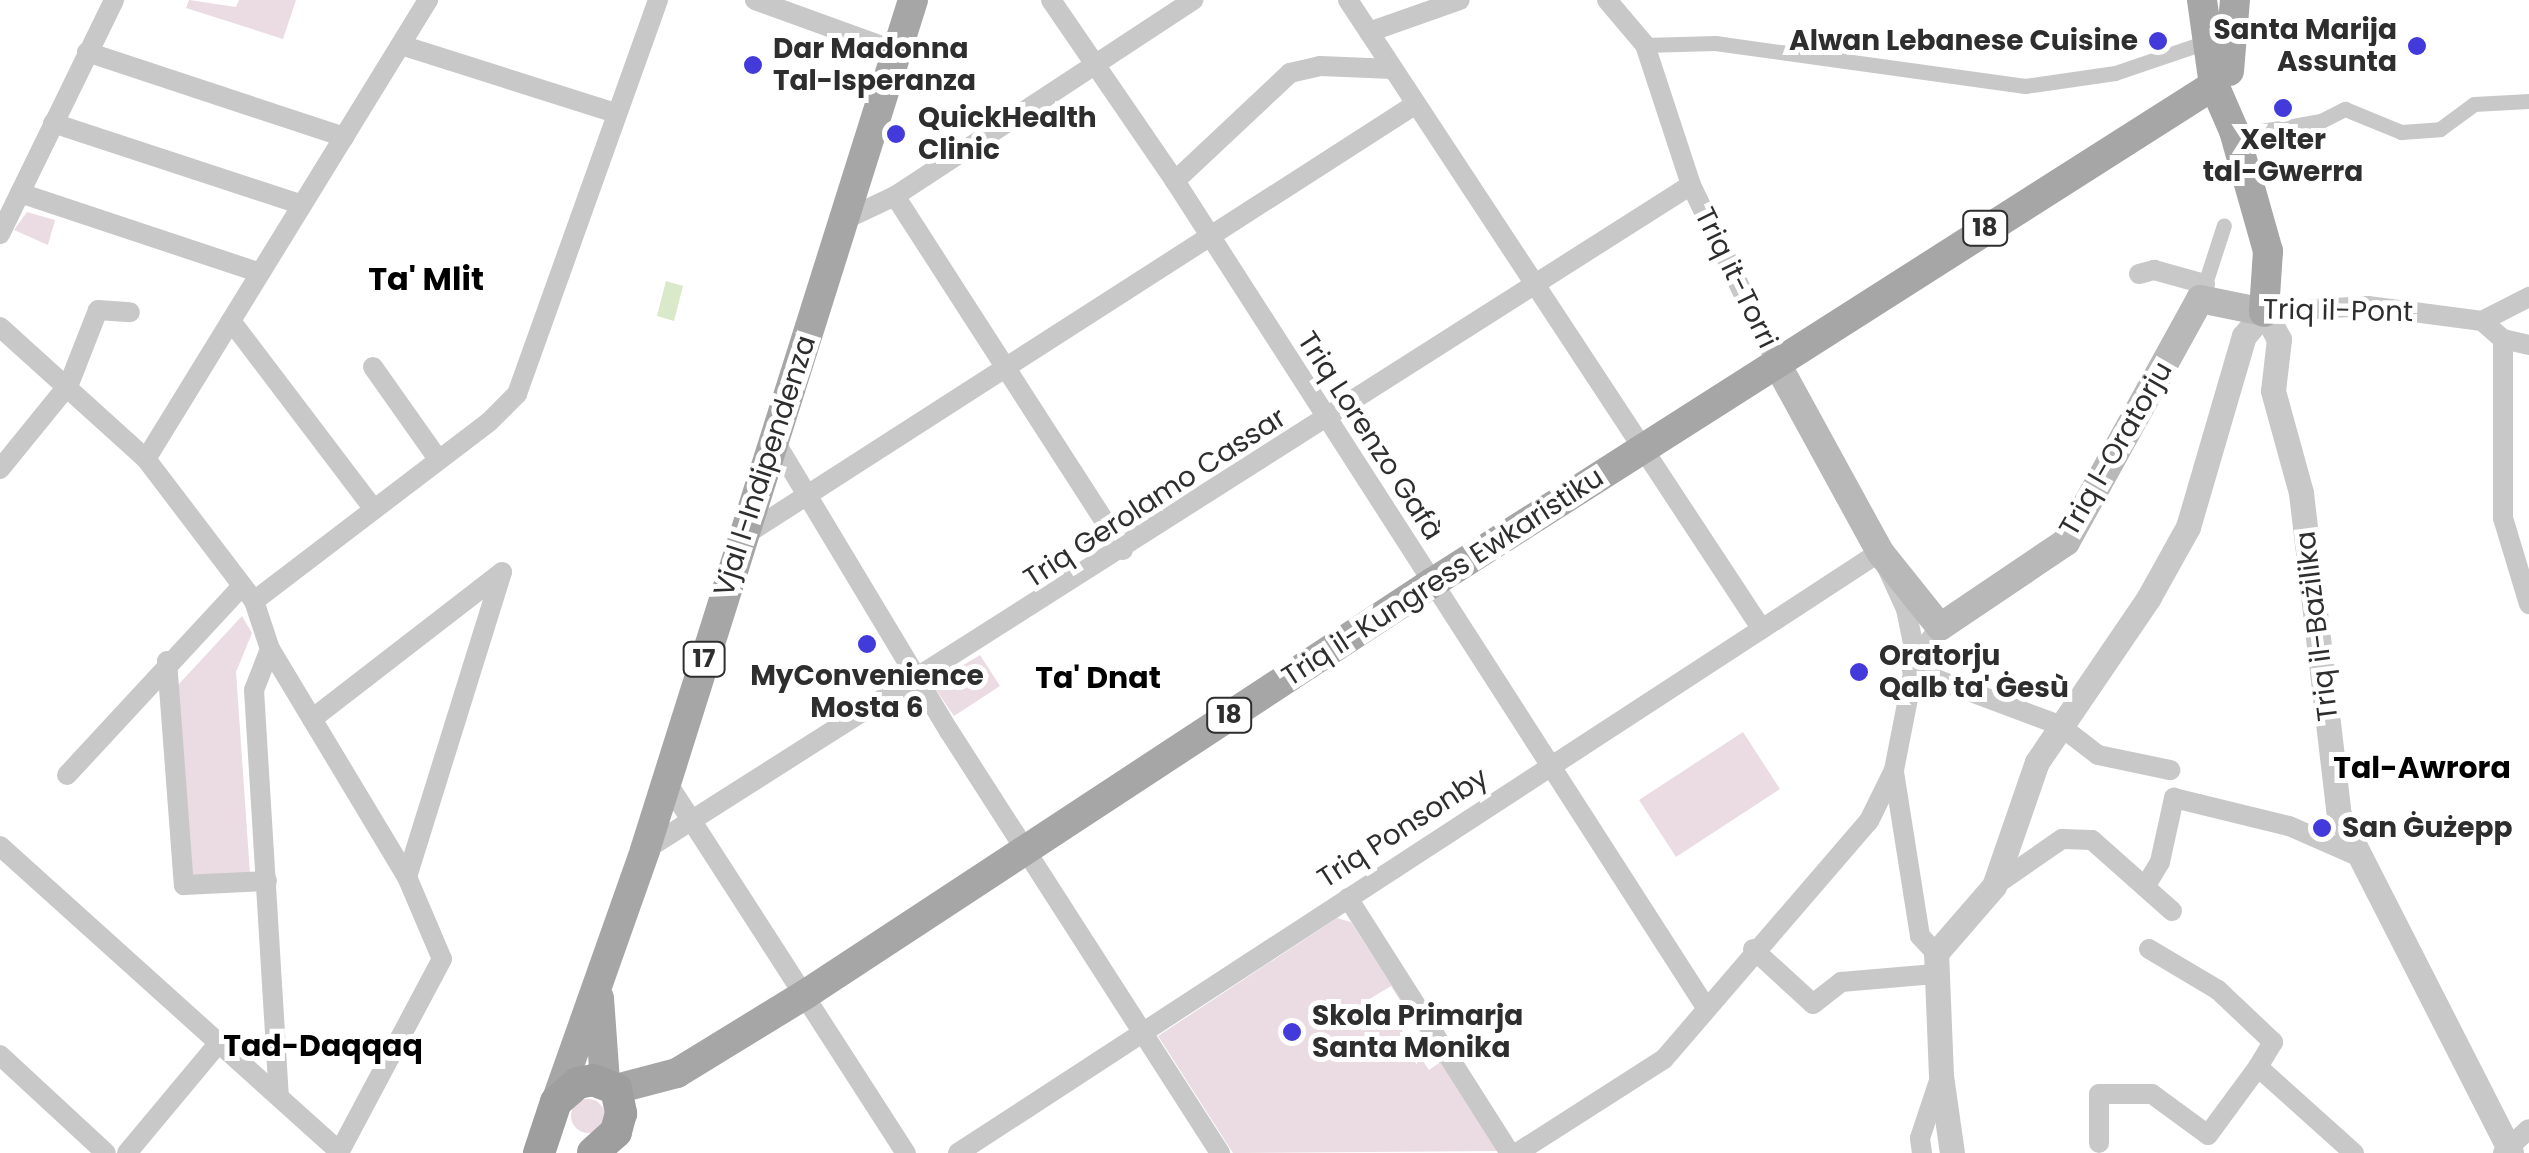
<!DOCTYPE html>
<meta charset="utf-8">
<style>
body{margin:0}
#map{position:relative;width:2529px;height:1153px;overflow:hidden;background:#fff;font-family:Poppins,sans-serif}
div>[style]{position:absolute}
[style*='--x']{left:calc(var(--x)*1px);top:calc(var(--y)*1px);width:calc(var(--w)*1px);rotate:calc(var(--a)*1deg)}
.green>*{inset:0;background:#eadce2}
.round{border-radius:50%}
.water>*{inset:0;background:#d9e9c9}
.pedestrian>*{height:15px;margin:-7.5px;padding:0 7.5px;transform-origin:7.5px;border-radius:7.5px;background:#c8c8c8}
.minor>*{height:20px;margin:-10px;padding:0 10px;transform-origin:10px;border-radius:10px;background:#c8c8c8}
.tertiary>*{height:25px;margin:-12.5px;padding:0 12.5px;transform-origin:12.5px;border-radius:12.5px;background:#c8c8c8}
.secondary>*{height:28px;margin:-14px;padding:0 14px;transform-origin:14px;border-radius:14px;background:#b8b8b8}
.primary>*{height:30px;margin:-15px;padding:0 15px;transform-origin:15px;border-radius:15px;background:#a6a6a6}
.trunk>*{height:32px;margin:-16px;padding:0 16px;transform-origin:16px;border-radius:16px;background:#9e9e9e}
.dots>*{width:28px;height:28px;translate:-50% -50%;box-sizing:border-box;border:5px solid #fff;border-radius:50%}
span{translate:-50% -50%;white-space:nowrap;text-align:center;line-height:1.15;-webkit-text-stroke:10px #fff;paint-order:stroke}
.shield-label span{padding:2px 8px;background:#fff;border:2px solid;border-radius:8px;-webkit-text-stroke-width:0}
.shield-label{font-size:25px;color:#2e2e2e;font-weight:700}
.poi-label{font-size:28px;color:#2e2e2e;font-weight:700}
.right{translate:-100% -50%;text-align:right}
.left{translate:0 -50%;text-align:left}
.street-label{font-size:28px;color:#2e2e2e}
.neighbourhood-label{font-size:30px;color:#000;font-weight:700}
.quarter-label{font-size:32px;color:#000;font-weight:700}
</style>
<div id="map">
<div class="green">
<i style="clip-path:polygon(189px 0,236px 7px,239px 0,296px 0,283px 39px,186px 8px)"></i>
<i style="clip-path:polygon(27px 212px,55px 220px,48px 245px,14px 230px)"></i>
<i style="clip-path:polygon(242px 616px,252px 633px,236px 672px,250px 874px,192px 877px,178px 685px)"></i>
<i style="clip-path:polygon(980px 655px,1000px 686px,954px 716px,932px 684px)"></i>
<i style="clip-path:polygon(1743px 732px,1780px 789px,1676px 857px,1639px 800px)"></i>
<i style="clip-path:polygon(evenodd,1337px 918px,1351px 922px,1498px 1151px,1233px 1153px,1158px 1036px,1337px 918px,1391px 986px,1439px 1063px,1429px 1070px,1393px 1017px,1372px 1029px,1358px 1006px,1391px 986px)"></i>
<i class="round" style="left:571px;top:1099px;width:34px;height:34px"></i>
</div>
<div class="water">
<i style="clip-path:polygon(666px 281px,683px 286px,674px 321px,657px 316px)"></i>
</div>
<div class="pedestrian">
<i style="--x:1645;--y:45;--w:70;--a:-1.6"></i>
<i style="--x:1715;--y:43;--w:313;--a:7.9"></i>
<i style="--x:2025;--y:86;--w:91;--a:-8.2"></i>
<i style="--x:2115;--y:73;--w:99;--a:-18.8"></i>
<i style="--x:2250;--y:133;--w:72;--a:-9.6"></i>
<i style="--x:2321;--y:121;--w:27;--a:-27"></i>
<i style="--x:2345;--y:109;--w:61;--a:22.3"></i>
<i style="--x:2401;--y:132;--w:39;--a:-4"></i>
<i style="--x:2440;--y:129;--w:42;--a:-36.3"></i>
<i style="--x:2474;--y:104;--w:55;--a:-3.1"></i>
<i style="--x:2202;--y:293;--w:71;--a:-72.1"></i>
</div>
<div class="minor">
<i style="--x:755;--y:0;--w:150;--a:19.9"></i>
<i style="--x:1051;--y:0;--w:219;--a:55.6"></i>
<i style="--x:1175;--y:181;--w:981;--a:57.28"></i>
<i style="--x:1348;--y:0;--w:752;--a:56.67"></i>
<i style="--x:1607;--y:0;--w:59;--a:49.8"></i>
<i style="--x:1645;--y:45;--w:147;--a:71.8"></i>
<i style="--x:1691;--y:185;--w:196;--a:64.3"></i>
<i style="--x:1369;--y:32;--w:96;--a:-19.4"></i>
<i style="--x:401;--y:45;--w:225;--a:17.6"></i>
<i style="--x:87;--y:52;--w:271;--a:18.3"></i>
<i style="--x:53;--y:123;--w:262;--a:18.2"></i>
<i style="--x:1175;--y:181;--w:158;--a:-43.2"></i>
<i style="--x:1290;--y:73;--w:31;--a:-13"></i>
<i style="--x:1320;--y:66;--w:73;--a:2.4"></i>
<i style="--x:20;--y:193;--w:253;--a:18.4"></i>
<i style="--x:895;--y:196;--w:421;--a:57.2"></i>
<i style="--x:842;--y:221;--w:59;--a:-25.3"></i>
<i style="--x:895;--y:196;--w:357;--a:-33.3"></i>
<i style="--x:0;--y:234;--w:260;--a:-64"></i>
<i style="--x:2139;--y:274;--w:16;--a:-15"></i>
<i style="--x:2154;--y:270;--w:53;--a:15.4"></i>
<i style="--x:2264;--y:312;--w:104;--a:-3.3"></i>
<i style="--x:2368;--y:306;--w:115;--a:7.5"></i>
<i style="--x:2482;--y:321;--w:28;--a:41"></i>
<i style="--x:2503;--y:339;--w:27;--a:13"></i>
<i style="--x:231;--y:321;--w:235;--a:52.8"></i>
<i style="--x:2482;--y:321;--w:53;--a:-27.1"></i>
<i style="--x:0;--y:327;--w:197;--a:42.1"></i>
<i style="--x:146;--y:459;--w:178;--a:52.7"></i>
<i style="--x:254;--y:601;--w:51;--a:71.6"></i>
<i style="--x:270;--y:649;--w:266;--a:59"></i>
<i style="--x:407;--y:877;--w:89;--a:66.9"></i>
<i style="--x:442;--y:959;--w:220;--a:118"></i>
<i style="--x:2503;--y:339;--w:179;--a:90"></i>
<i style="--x:2503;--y:518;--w:90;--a:73.2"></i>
<i style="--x:373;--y:367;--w:113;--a:54.8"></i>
<i style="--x:774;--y:440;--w:340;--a:59"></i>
<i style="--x:949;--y:731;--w:502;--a:57.29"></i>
<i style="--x:146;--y:459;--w:539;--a:-58.43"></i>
<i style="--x:0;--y:469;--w:109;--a:-50.9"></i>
<i style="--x:69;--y:384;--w:79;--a:-68.6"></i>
<i style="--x:98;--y:310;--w:32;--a:4"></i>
<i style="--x:742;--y:537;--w:801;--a:-32.72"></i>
<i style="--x:254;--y:601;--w:295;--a:-37.3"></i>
<i style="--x:489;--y:422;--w:40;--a:-45"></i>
<i style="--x:517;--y:394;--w:418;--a:-70.3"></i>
<i style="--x:270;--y:649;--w:44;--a:111.3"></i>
<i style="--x:254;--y:690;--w:404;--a:86.5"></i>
<i style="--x:167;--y:661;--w:225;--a:85.7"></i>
<i style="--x:184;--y:885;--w:83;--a:-2.8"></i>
<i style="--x:1912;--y:670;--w:157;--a:20.5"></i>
<i style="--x:2059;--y:725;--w:49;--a:37.6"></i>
<i style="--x:2098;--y:755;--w:74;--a:11.8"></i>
<i style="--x:312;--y:719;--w:240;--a:-37.7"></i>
<i style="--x:502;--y:572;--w:319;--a:107.3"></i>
<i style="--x:1894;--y:772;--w:166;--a:81"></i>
<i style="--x:1920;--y:936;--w:23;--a:47"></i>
<i style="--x:67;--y:775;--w:258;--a:-47.2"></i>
<i style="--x:666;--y:781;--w:443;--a:57.2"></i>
<i style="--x:0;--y:846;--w:457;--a:42"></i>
<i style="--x:645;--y:850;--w:1239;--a:-32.45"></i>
<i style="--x:1994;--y:886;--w:83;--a:-34.7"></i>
<i style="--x:2062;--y:839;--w:30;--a:2"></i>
<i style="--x:2092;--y:840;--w:107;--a:41.6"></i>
<i style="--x:2145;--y:887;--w:29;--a:-59"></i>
<i style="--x:2160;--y:862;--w:66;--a:-77.7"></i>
<i style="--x:2174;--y:798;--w:118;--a:13.7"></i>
<i style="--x:2289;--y:826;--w:77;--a:23.6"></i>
<i style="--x:1348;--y:898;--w:302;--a:57.6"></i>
<i style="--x:1753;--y:949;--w:81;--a:42.5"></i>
<i style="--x:1813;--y:1004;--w:36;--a:-38"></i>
<i style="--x:1841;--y:982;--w:94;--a:-4.9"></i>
<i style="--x:2149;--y:949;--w:80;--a:30.7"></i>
<i style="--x:2218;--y:990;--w:76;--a:43.4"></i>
<i style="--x:2273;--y:1042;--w:29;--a:121"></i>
<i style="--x:0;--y:1055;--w:144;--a:42.8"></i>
<i style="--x:2099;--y:1143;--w:49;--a:-90"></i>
<i style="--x:2099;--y:1094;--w:53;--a:0"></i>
<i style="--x:2152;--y:1094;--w:69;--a:36.2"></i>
<i style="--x:2208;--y:1135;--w:84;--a:-53.7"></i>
<i style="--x:2258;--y:1067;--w:129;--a:41.9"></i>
<i style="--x:127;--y:1153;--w:147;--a:-50.2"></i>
<i style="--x:958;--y:1153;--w:1101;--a:-33.1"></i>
<i style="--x:1880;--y:552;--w:63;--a:65.5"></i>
<i style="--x:1906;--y:609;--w:50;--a:78.5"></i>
<i style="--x:1517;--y:1153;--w:174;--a:-32.6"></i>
<i style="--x:1664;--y:1059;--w:314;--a:-49.3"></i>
<i style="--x:1869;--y:821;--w:57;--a:-63.9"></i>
<i style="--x:1894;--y:770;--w:114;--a:-78.9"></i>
<i style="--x:1916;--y:658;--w:39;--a:-52"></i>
<i style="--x:1922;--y:1153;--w:15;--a:-98"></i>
<i style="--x:1920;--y:1138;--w:63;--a:-71.6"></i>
<i style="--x:2503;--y:1153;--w:35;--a:-43"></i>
</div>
<div class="tertiary">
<i style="--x:1952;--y:1153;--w:78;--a:-98.1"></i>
<i style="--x:1941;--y:1076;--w:123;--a:-92.3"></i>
<i style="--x:1936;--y:953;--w:89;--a:-49.1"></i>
<i style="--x:1994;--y:886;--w:131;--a:-70.9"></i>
<i style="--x:2037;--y:762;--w:199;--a:-55.8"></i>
<i style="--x:2149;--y:597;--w:80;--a:-60.9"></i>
<i style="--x:2188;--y:527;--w:199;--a:-73.7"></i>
<i style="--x:2244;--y:336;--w:31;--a:-50"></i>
<i style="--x:2264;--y:312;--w:31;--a:61"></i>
<i style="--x:2279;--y:339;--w:52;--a:96.6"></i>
<i style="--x:2273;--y:391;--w:106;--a:74.6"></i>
<i style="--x:2301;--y:493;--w:324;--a:83.3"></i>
<i style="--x:2339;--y:815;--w:379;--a:63"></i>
</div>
<div class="secondary">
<i style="--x:1776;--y:362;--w:217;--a:61.3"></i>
<i style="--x:1880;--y:552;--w:96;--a:51.3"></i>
<i style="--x:1940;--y:627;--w:152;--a:-34"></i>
<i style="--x:2066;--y:542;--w:277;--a:-61.1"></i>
<i style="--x:2200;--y:299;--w:65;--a:11.5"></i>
</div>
<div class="primary">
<i style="--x:2202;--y:0;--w:86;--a:82"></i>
<i style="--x:2214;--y:85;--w:50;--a:66.5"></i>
<i style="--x:2234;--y:131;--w:125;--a:74.2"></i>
<i style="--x:2268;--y:251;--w:61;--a:93.8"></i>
<i style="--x:2229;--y:71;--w:71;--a:-85.2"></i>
<i style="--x:599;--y:998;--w:84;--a:85.9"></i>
<i style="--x:616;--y:1089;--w:63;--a:-14.7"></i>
<i style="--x:677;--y:1073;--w:151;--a:-31.5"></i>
<i style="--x:806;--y:994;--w:749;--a:-33.29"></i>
<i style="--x:1432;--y:583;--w:927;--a:-32.49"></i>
<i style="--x:556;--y:1102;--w:267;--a:-70.5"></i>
<i style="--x:645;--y:850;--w:891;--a:-72.5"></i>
</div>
<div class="trunk">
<i style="--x:539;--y:1153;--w:54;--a:-71.6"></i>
<i style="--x:556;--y:1102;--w:29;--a:-41"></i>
<i style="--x:578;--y:1083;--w:15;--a:-11"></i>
<i style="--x:593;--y:1080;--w:25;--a:21"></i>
<i style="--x:616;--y:1089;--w:25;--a:78"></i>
<i style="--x:621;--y:1113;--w:20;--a:105"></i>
<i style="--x:616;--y:1132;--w:31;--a:138"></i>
</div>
<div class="dots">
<i style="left:2158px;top:41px;background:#423adb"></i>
<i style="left:2417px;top:46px;background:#423adb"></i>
<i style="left:753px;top:65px;background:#423adb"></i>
<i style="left:2283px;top:108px;background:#423adb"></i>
<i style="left:896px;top:134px;background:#423adb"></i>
<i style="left:867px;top:644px;background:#423adb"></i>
<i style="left:1859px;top:672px;background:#423adb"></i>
<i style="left:2322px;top:828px;background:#423adb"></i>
<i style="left:1292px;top:1032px;background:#423adb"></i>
</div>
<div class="shield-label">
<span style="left:1985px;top:228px">18</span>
<span style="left:704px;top:659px">17</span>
<span style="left:1229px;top:715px">18</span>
</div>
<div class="poi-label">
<span class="right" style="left:2397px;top:46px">Santa Marija<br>Assunta</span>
<span class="right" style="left:2138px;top:41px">Alwan Lebanese Cuisine</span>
<span class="left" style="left:773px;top:65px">Dar Madonna<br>Tal-Isperanza</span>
<span class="left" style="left:918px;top:134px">QuickHealth<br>Clinic</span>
<span style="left:2283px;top:156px">Xelter<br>tal-Gwerra</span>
<span class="left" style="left:1879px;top:672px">Oratorju<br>Qalb ta' Ġesù</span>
<span style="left:867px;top:692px">MyConvenience<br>Mosta 6</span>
<span class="left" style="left:2342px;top:828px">San Ġużepp</span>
<span class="left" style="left:1312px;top:1032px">Skola Primarja<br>Santa Monika</span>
</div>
<div class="street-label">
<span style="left:1736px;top:278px;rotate:64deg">Triq it-Torri</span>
<span style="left:2338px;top:311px;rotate:1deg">Triq il-Pont</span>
<span style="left:1370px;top:436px;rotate:57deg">Triq Lorenzo Gafà</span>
<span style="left:2116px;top:449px;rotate:-60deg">Triq l-Oratorju</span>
<span style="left:765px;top:466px;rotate:-72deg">Vjal l-Indipendenza</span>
<span style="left:1155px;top:498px;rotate:-33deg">Triq Gerolamo Cassar</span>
<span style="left:1443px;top:577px;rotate:-33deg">Triq il-Kungress Ewkaristiku</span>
<span style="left:2317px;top:626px;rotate:-97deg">Triq il-Bażilika</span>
<span style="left:1403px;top:828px;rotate:-33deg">Triq Ponsonby</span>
</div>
<div class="neighbourhood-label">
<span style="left:1098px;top:678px">Ta' Dnat</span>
<span style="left:2422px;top:768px">Tal-Awrora</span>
<span style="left:323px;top:1046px">Tad-Daqqaq</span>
</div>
<div class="quarter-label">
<span style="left:426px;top:279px">Ta' Mlit</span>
</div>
</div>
